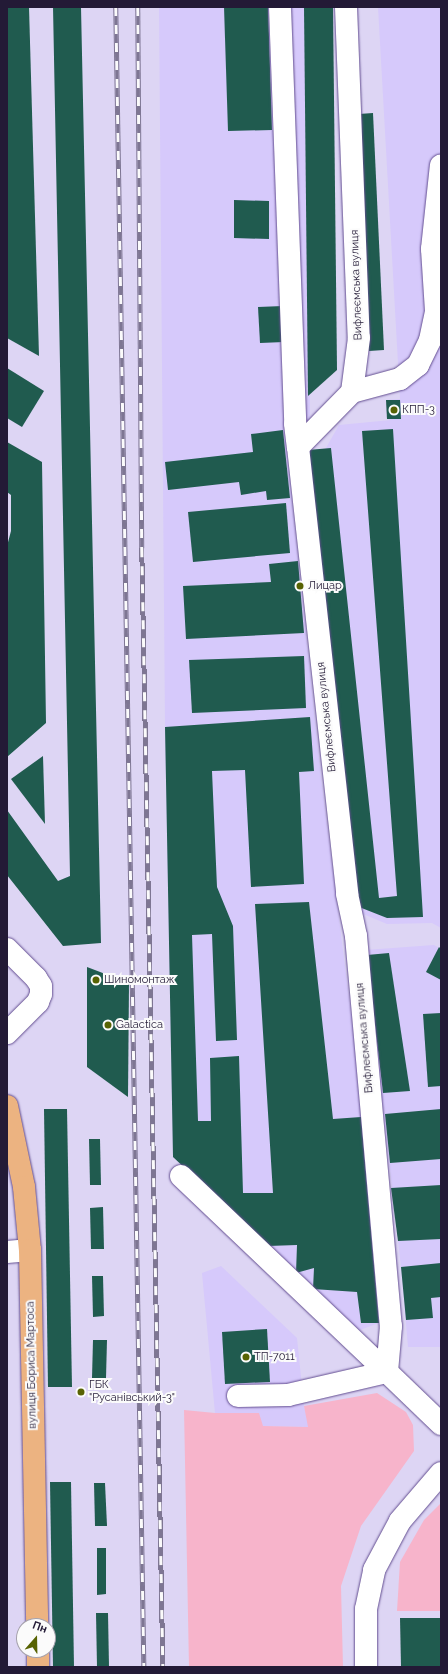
<!DOCTYPE html>
<meta charset="utf-8">
<style>
body{margin:0}
#map{position:relative;width:448px;height:1674px;overflow:hidden;background:#ddd5f4;font-family:Raleway,sans-serif}
div>[style]{position:absolute}
[style*='--x']{left:calc(var(--x)*1px);top:calc(var(--y)*1px);width:calc(var(--w)*1px);rotate:calc(var(--a)*1deg)}
.built>*{inset:0;background:#d6c9fb}
.green>*{inset:0;background:#f7b4cb}
.building>*{inset:0;background:#205b4f}
.roads{filter:drop-shadow(0 0 1px #624d90) drop-shadow(0 0 1px #624d90)}
.minor>*{height:22px;margin:-11px;padding:0 11px;transform-origin:11px;border-radius:11px;background:#fff}
.major>*{height:22px;margin:-11px;padding:0 11px;transform-origin:11px;border-radius:11px;background:#ecb381}
.rail>*{height:4.5px;margin-top:-2.25px;transform-origin:0;background:repeating-linear-gradient(90deg,#fbfbfb 0 9px,#7e7693 0 18px);box-sizing:border-box;border-block:1px solid #7e7693}
.dots>*{width:11px;height:11px;translate:-50% -50%;box-sizing:border-box;border:2px solid #fbfbfb;border-radius:50%}
span{translate:-50% -50%;white-space:nowrap;text-align:center;line-height:1.15;-webkit-text-stroke:4px #fbfbfb;paint-order:stroke}
.street-label{font-size:11px;color:#231a36}
.poi-label{font-size:11px;color:#231a36}
.left{translate:0 -50%;text-align:left}
.frame{position:absolute;inset:0;border:8px solid #231a36;pointer-events:none}
.north{position:absolute;left:16px;top:1618px;width:40px;height:40px;box-sizing:border-box;background:#fbfbfb;border:1px solid #a5a1ac;border-radius:50%;rotate:20deg;font-size:11px;font-weight:700;line-height:16px;text-align:center;color:#231a36}
.north::after{content:'';display:block;margin:auto;width:14px;height:18px;background:#586303;clip-path:polygon(50% 0,100% 100%,50% 72%,0 100%)}
</style>
<div id="map">
<div class="built">
<i style="clip-path:polygon(159px 7px,309px 7px,310px 424px,284px 424px,321px 777px,368px 1147px,379px 1323px,357px 1331px,173px 1157px,165px 727px)"></i>
<i style="clip-path:polygon(378px 7px,441px 7px,441px 928px,432px 923px,387px 924px,356px 911px,314px 469px,339px 425px,391px 420px,387px 419px,386px 400px,400px 399px)"></i>
<i style="clip-path:polygon(434px 945px,441px 949px,441px 1347px,408px 1347px,401px 1267px,365px 950px)"></i>
<i style="clip-path:polygon(221px 1266px,297px 1338px,304px 1406px,309px 1427px,262px 1426px,258px 1413px,215px 1413px,202px 1273px)"></i>
</div>
<div class="green">
<i style="clip-path:polygon(377px 1393px,406px 1412px,413px 1425px,414px 1451px,361px 1526px,341px 1586px,343px 1667px,189px 1667px,184px 1410px,215px 1413px,259px 1413px,263px 1426px,308px 1427px,304px 1406px)"></i>
<i style="clip-path:polygon(441px 1503px,441px 1611px,397px 1611px,400px 1562px,424px 1520px)"></i>
</div>
<div class="building">
<i style="clip-path:polygon(7px 7px,29px 7px,39px 356px,7px 338px)"></i>
<i style="clip-path:polygon(53px 7px,81px 7px,101px 943px,63px 946px,7px 875px,7px 810px,58px 881px,70px 876px)"></i>
<i style="clip-path:polygon(224px 7px,268px 7px,272px 130px,228px 131px)"></i>
<i style="clip-path:polygon(304px 7px,333px 7px,337px 370px,308px 396px)"></i>
<i style="clip-path:polygon(373px 113px,384px 350px,369px 351px,359px 114px)"></i>
<i style="clip-path:polygon(234px 200px,269px 201px,269px 239px,234px 238px)"></i>
<i style="clip-path:polygon(283px 306px,284px 342px,260px 343px,258px 307px)"></i>
<i style="clip-path:polygon(7px 368px,44px 391px,22px 427px,7px 418px)"></i>
<i style="clip-path:polygon(386px 400px,400px 400px,401px 419px,387px 419px)"></i>
<i style="clip-path:polygon(393px 429px,423px 917px,387px 918px,354px 905px,308px 450px,331px 448px,379px 898px,397px 896px,362px 431px)"></i>
<i style="clip-path:polygon(283px 430px,290px 498px,267px 500px,266px 491px,241px 495px,239px 482px,168px 490px,165px 462px,253px 452px,251px 434px)"></i>
<i style="clip-path:polygon(7px 442px,42px 462px,46px 723px,7px 757px,7px 546px,11px 531px,11px 495px,7px 492px)"></i>
<i style="clip-path:polygon(286px 503px,290px 553px,193px 562px,188px 512px)"></i>
<i style="clip-path:polygon(298px 561px,304px 633px,186px 639px,183px 586px,271px 582px,269px 564px)"></i>
<i style="clip-path:polygon(304px 656px,306px 708px,192px 713px,189px 660px)"></i>
<i style="clip-path:polygon(310px 717px,314px 771px,299px 772px,304px 884px,251px 887px,245px 770px,212px 771px,217px 887px,233px 926px,237px 1040px,216px 1041px,212px 934px,192px 935px,198px 1121px,211px 1121px,210px 1058px,239px 1056px,243px 1193px,273px 1193px,255px 904px,309px 902px,333px 1119px,361px 1117px,379px 1323px,361px 1323px,357px 1292px,313px 1289px,314px 1268px,296px 1273px,297px 1245px,268px 1246px,173px 1157px,165px 727px)"></i>
<i style="clip-path:polygon(43px 756px,45px 824px,11px 779px)"></i>
<i style="clip-path:polygon(439px 947px,441px 949px,441px 980px,426px 972px)"></i>
<i style="clip-path:polygon(389px 953px,410px 1091px,383px 1093px,367px 955px)"></i>
<i style="clip-path:polygon(87px 967px,129px 983px,128px 1097px,87px 1067px)"></i>
<i style="clip-path:polygon(441px 1013px,441px 1086px,428px 1087px,423px 1014px)"></i>
<i style="clip-path:polygon(44px 1109px,67px 1109px,72px 1387px,48px 1387px)"></i>
<i style="clip-path:polygon(441px 1109px,441px 1159px,390px 1163px,385px 1114px)"></i>
<i style="clip-path:polygon(89px 1139px,100px 1139px,101px 1185px,90px 1185px)"></i>
<i style="clip-path:polygon(441px 1185px,441px 1239px,398px 1241px,391px 1188px)"></i>
<i style="clip-path:polygon(103px 1207px,104px 1249px,91px 1249px,90px 1208px)"></i>
<i style="clip-path:polygon(441px 1263px,441px 1297px,431px 1298px,433px 1318px,406px 1320px,401px 1267px)"></i>
<i style="clip-path:polygon(92px 1276px,103px 1276px,104px 1316px,93px 1317px)"></i>
<i style="clip-path:polygon(267px 1329px,270px 1382px,225px 1384px,222px 1332px)"></i>
<i style="clip-path:polygon(93px 1340px,107px 1340px,106px 1378px,92px 1378px)"></i>
<i style="clip-path:polygon(50px 1482px,71px 1482px,74px 1667px,53px 1667px)"></i>
<i style="clip-path:polygon(94px 1483px,105px 1483px,107px 1526px,95px 1526px)"></i>
<i style="clip-path:polygon(97px 1548px,106px 1548px,106px 1594px,97px 1595px)"></i>
<i style="clip-path:polygon(96px 1613px,108px 1613px,109px 1667px,97px 1667px)"></i>
<i style="clip-path:polygon(400px 1618px,441px 1618px,441px 1667px,401px 1667px)"></i>
</div>
<div class="roads">
<div class="minor">
<i style="--x:280;--y:7;--w:417;--a:87.9"></i>
<i style="--x:295;--y:424;--w:23;--a:83"></i>
<i style="--x:346;--y:7;--w:331;--a:87.8"></i>
<i style="--x:359;--y:338;--w:54;--a:97.4"></i>
<i style="--x:352;--y:392;--w:77;--a:134.5"></i>
<i style="--x:298;--y:447;--w:450;--a:83.7"></i>
<i style="--x:347;--y:894;--w:43;--a:77.9"></i>
<i style="--x:356;--y:936;--w:392;--a:84.9"></i>
<i style="--x:391;--y:1326;--w:46;--a:95"></i>
<i style="--x:387;--y:1372;--w:75;--a:43.9"></i>
<i style="--x:352;--y:392;--w:50;--a:-15.2"></i>
<i style="--x:400;--y:379;--w:23;--a:-38"></i>
<i style="--x:418;--y:365;--w:28;--a:-64"></i>
<i style="--x:430;--y:340;--w:30;--a:-78"></i>
<i style="--x:436;--y:311;--w:62;--a:-93.7"></i>
<i style="--x:432;--y:249;--w:84;--a:-83.9"></i>
<i style="--x:7;--y:949;--w:41;--a:45"></i>
<i style="--x:36;--y:978;--w:9;--a:58"></i>
<i style="--x:41;--y:986;--w:8;--a:90"></i>
<i style="--x:41;--y:994;--w:9;--a:111"></i>
<i style="--x:38;--y:1002;--w:44;--a:135"></i>
<i style="--x:181;--y:1176;--w:284;--a:43.6"></i>
<i style="--x:7;--y:1252;--w:23;--a:-5"></i>
<i style="--x:238;--y:1396;--w:50;--a:-1.1"></i>
<i style="--x:288;--y:1395;--w:102;--a:-13.1"></i>
<i style="--x:366;--y:1667;--w:58;--a:-90"></i>
<i style="--x:366;--y:1609;--w:40;--a:-78"></i>
<i style="--x:374;--y:1570;--w:55;--a:-62"></i>
<i style="--x:400;--y:1521;--w:63;--a:-49.5"></i>
</div>
<div class="major">
<i style="--x:7;--y:1106;--w:83;--a:78.1"></i>
<i style="--x:24;--y:1187;--w:63;--a:84.6"></i>
<i style="--x:30;--y:1250;--w:376;--a:88.9"></i>
<i style="--x:38;--y:1650;--w:17;--a:90"></i>
</div>
</div>
<div class="rail">
<i style="--x:116;--y:7;--w:1660;--a:89.03"></i>
<i style="--x:138;--y:7;--w:541;--a:89.58"></i>
<i style="--x:142;--y:548;--w:1119;--a:88.92"></i>
</div>
<div class="dots">
<i style="left:394px;top:410px;background:#586303"></i>
<i style="left:300px;top:586px;background:#586303"></i>
<i style="left:96px;top:980px;background:#586303"></i>
<i style="left:108px;top:1025px;background:#586303"></i>
<i style="left:246px;top:1357px;background:#586303"></i>
<i style="left:81px;top:1392px;background:#586303"></i>
</div>
<div class="street-label">
<span style="left:357px;top:285px;rotate:-92deg">Вифлеємська вулиця</span>
<span style="left:327px;top:717px;rotate:-96deg">Вифлеємська вулиця</span>
<span style="left:365px;top:1038px;rotate:-95deg">Вифлеємська вулиця</span>
<span style="left:32px;top:1365px;rotate:-91deg">вулиця Бориса Мартоса</span>
</div>
<div class="poi-label">
<span class="left" style="left:402px;top:410px">КПП-3</span>
<span class="left" style="left:308px;top:586px">Лицар</span>
<span class="left" style="left:104px;top:980px">Шиномонтаж</span>
<span class="left" style="left:116px;top:1025px">Galactica</span>
<span class="left" style="left:254px;top:1357px">ТП-7011</span>
<span class="left" style="left:89px;top:1392px">ГБК<br>"Русанівський-3"</span>
</div>
<div class="frame"></div>
<div class="north">Пн</div>
</div>
